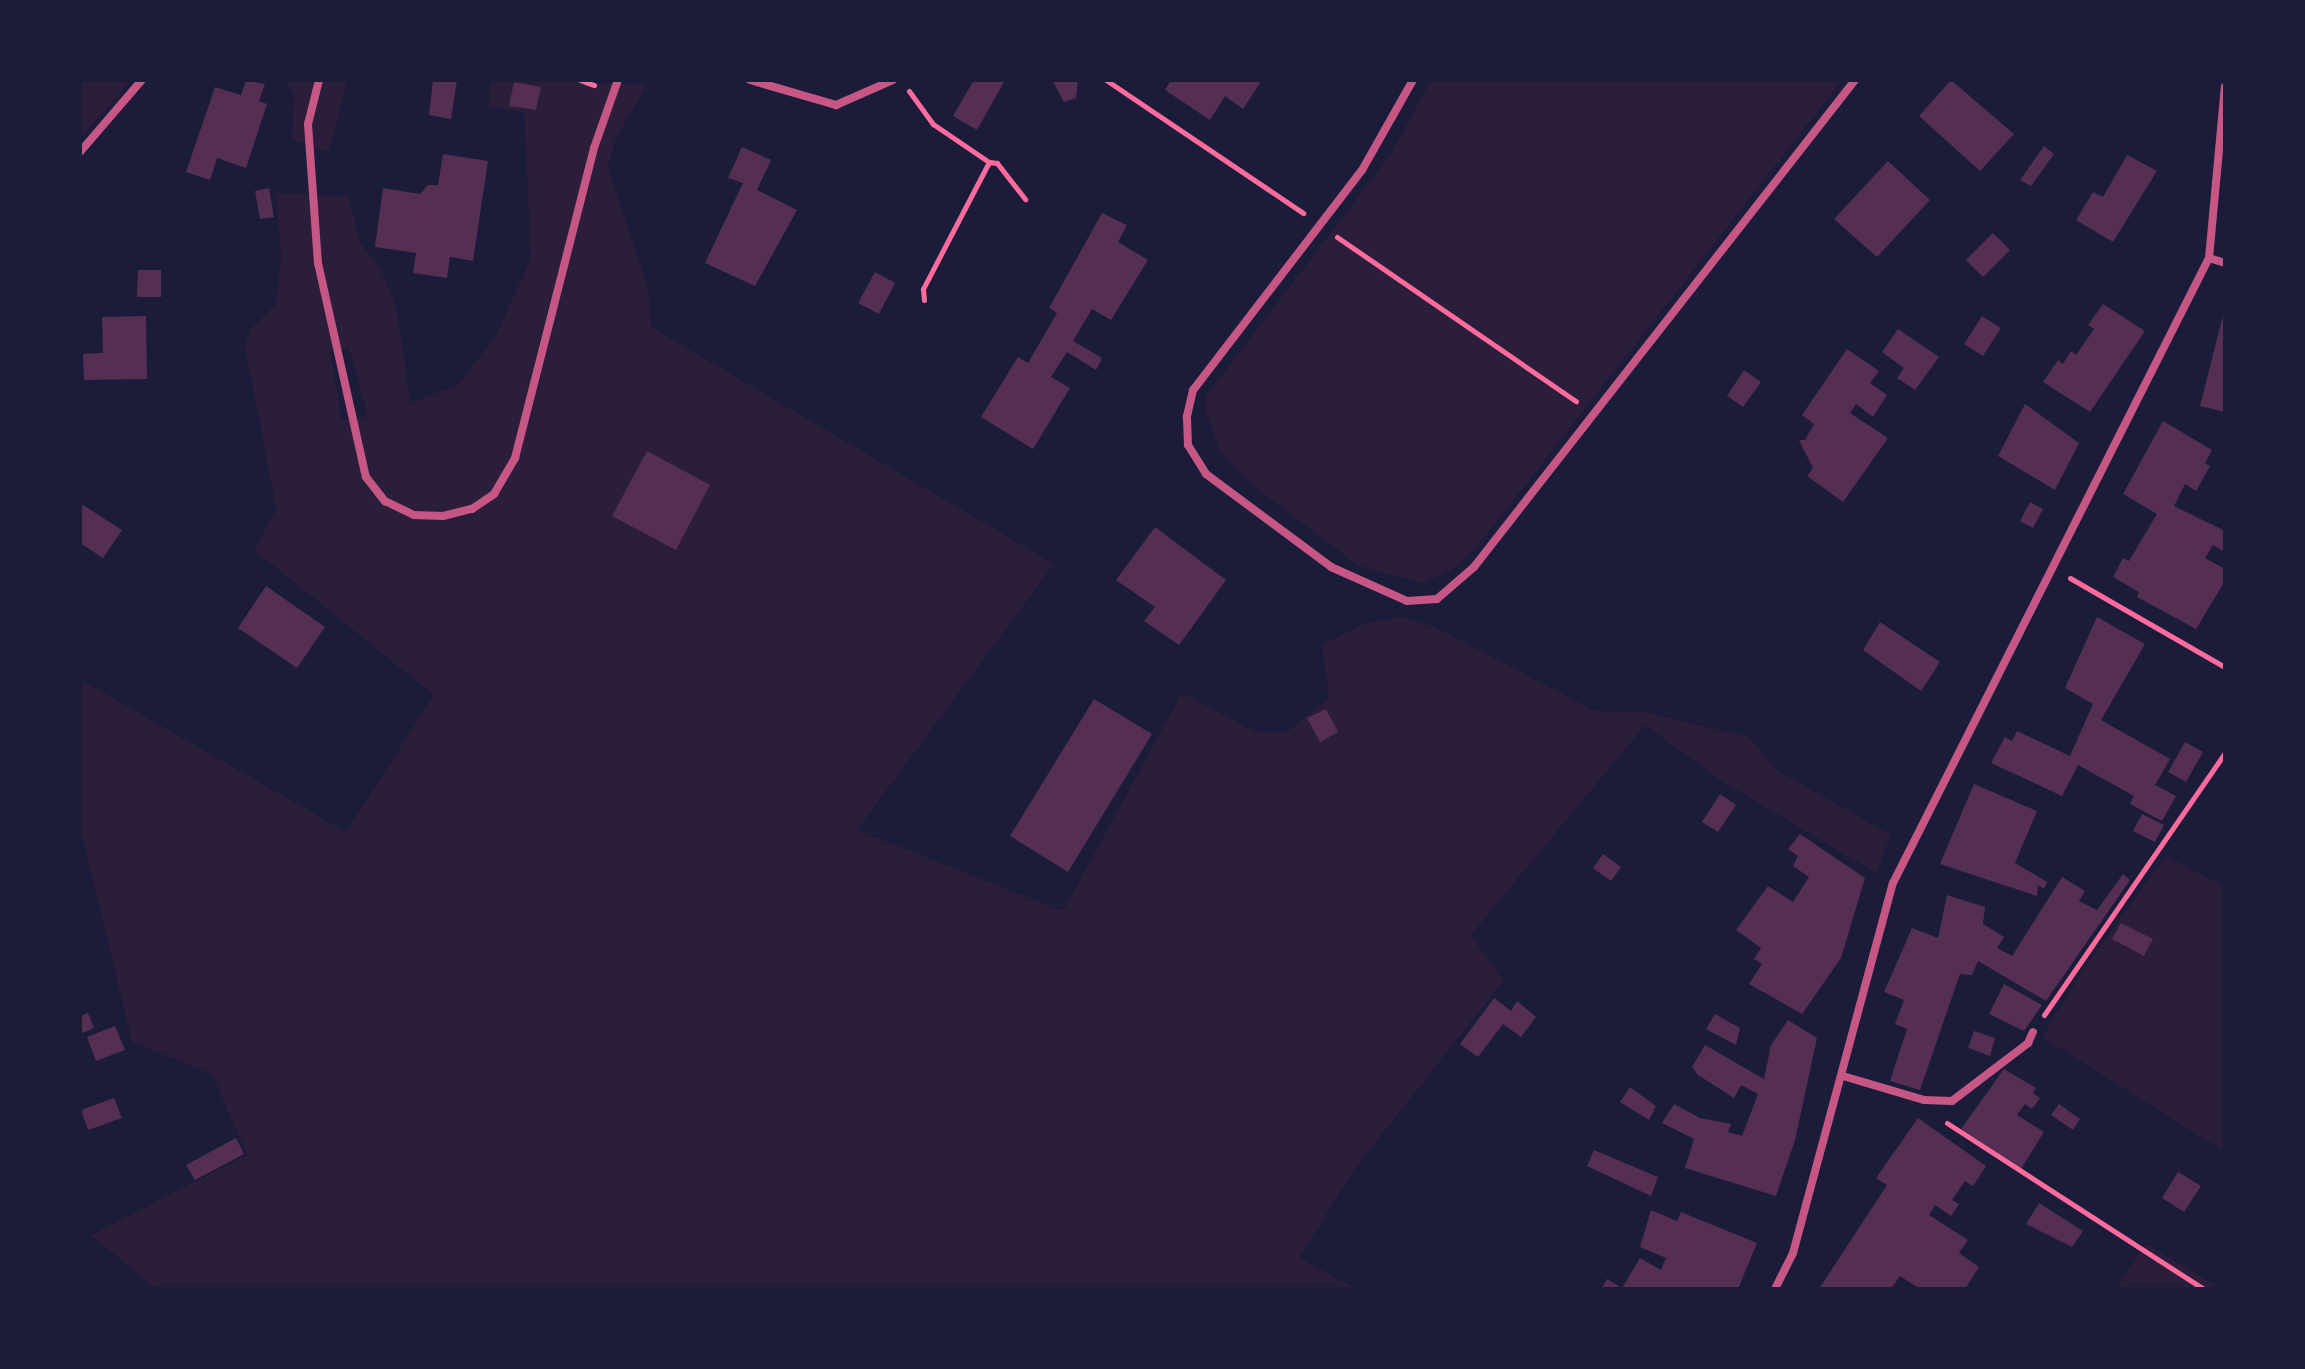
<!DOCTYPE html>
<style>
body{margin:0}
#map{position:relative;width:2305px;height:1369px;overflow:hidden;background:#1b1b3a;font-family:"IBM Plex Sans",sans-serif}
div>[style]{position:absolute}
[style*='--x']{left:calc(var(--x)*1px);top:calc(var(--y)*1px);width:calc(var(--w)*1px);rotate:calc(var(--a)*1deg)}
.green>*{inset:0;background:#2a1e3b}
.building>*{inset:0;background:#542f53}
.path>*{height:5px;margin:-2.5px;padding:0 2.5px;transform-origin:2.5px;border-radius:2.5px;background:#ff6b9d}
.minor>*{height:8px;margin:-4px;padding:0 4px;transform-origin:4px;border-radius:4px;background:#c65784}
span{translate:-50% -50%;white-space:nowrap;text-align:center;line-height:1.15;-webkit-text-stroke:6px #1b1b3a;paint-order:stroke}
.frame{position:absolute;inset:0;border:82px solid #1b1b3a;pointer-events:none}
</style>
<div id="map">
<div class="green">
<i style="clip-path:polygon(80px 80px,131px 80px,80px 139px)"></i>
<i style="clip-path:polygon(275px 80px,348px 80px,329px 152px,292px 139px,294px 97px,288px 85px)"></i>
<i style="clip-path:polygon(evenodd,490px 80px,647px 84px,615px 141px,608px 167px,648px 287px,651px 327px,1054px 564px,857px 830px,1063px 911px,1182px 693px,1254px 731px,1287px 732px,1329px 698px,1322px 644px,1367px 623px,1402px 617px,1435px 627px,1595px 711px,1646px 712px,1749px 737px,1775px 769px,1891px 835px,1876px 873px,1722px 781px,1645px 725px,1471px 935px,1503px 981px,1356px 1167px,1299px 1258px,1358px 1289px,156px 1289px,91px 1235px,247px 1155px,212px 1074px,132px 1042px,80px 827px,80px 679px,346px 832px,434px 695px,254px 550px,276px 510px,245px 345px,252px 328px,276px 304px,281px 258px,276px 193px,349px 196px,360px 242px,381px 270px,396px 307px,411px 403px,459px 384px,496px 335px,531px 258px,524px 112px,489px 107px,490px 80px,349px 348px,368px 416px,342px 420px,330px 351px,349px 348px)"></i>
<i style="clip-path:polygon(1431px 80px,1842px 80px,1479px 544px,1453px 569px,1423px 583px,1359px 566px,1260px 491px,1221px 452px,1205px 410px,1207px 395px,1391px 154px)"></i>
<i style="clip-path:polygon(2166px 856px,2225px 886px,2225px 1152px,2042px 1037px,2086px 966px)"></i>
<i style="clip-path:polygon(2146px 1244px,2222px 1289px,2116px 1289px)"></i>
</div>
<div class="building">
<i style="clip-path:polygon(246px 80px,265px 84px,259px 101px,267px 104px,246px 168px,217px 158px,210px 180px,186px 172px,215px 87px,241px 95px)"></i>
<i style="clip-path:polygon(433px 80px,457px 80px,451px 119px,429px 115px)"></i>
<i style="clip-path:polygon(974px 80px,1005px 80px,977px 130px,953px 116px)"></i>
<i style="clip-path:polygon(1052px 80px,1078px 80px,1076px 98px,1064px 102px)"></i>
<i style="clip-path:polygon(1171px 80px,1262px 80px,1243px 109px,1225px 96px,1210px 120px,1165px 90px)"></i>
<i style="clip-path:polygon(1951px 80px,2014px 134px,1980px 171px,1919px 116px)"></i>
<i style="clip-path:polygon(514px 82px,541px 87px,536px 110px,509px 106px)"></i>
<i style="clip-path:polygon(2044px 146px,2054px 154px,2031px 186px,2020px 180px)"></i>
<i style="clip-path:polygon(742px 147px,771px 160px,757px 190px,797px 210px,755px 286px,705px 263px,743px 183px,728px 178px)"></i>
<i style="clip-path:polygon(443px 154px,488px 161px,473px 261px,450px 257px,447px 278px,413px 273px,416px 253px,375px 247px,383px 188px,420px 194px,428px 185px,438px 185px)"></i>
<i style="clip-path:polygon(2127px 155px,2157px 171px,2113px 242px,2076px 220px,2093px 192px,2103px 197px)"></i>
<i style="clip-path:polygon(1888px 161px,1930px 200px,1877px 257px,1834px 219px)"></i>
<i style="clip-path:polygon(269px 188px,274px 217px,260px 219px,255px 191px)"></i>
<i style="clip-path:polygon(1102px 213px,1127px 225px,1118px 242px,1148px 260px,1111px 320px,1092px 309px,1073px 341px,1102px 358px,1096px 370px,1067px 352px,1051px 377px,1070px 388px,1033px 449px,981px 417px,1018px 357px,1028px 363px,1057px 313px,1049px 308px)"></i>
<i style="clip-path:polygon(1993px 233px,2010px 250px,1983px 277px,1966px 260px)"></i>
<i style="clip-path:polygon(138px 270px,161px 270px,161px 297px,137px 297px)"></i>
<i style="clip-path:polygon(875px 272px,895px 283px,879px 314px,858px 303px)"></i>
<i style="clip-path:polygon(2103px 304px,2145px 331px,2090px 412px,2043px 382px,2058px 360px,2063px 364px,2071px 351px,2076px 355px,2094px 329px,2088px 325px)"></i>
<i style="clip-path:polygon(2224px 311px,2225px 311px,2225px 412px,2200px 406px)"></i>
<i style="clip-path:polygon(146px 316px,147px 379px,84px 380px,83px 354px,103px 353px,102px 317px)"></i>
<i style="clip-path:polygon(1982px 316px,2001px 328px,1983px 356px,1964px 344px)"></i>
<i style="clip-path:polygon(1898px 329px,1939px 357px,1915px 390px,1897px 378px,1904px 368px,1882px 352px)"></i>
<i style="clip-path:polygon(1847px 349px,1879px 371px,1870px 383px,1887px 395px,1873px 417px,1856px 404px,1850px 413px,1888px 438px,1843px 502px,1807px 476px,1813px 468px,1799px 440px,1805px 440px,1814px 424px,1802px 415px)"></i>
<i style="clip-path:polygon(1744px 370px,1761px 382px,1743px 407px,1727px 396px)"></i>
<i style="clip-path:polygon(2025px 404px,2079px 443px,2055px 490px,1998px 456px)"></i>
<i style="clip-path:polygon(2163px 421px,2212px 450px,2205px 463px,2210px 466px,2196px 491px,2185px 484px,2174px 506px,2225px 531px,2225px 552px,2213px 545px,2205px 558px,2225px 569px,2225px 581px,2196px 629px,2137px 597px,2139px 592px,2113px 577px,2123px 558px,2129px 561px,2157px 514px,2123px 494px)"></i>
<i style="clip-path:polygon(647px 451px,710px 485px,676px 550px,612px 516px)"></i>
<i style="clip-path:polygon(2030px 502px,2043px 509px,2033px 528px,2020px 521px)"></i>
<i style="clip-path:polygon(80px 503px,122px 530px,103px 558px,80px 543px)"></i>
<i style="clip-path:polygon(1155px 527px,1226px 580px,1179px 645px,1144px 621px,1155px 607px,1116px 580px)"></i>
<i style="clip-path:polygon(266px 586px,325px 627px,297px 668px,238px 628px)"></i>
<i style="clip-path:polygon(2097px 617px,2145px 644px,2101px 720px,2170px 759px,2155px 785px,2176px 796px,2162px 821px,2130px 804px,2134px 796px,2078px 765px,2062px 796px,1991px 763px,2005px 737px,2012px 741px,2017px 731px,2070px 756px,2093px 704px,2065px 688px)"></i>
<i style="clip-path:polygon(1880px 622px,1940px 662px,1921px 691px,1863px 650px)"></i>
<i style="clip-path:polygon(1094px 699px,1152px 734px,1068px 872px,1010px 836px)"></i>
<i style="clip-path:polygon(1326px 709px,1338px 732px,1320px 742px,1307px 718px)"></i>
<i style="clip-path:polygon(2185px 742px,2203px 752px,2186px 782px,2168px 772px)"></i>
<i style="clip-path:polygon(1974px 784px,2037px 811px,2015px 863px,2047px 882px,2044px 889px,2038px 885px,2037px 896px,1940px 864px)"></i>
<i style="clip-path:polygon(1720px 794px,1736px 805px,1718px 832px,1702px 822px)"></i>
<i style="clip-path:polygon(2142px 814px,2164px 825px,2155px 842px,2133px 831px)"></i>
<i style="clip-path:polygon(1800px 834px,1865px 878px,1841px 958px,1802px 1014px,1749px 984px,1762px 964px,1754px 959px,1761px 948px,1736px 930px,1768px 886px,1793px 902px,1809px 877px,1793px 866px,1798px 856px,1788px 849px)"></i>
<i style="clip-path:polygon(1603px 854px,1621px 867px,1611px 881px,1593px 868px)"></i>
<i style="clip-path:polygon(2123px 874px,2130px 880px,2046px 1001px,1978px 961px,1972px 975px,1960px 974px,1920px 1090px,1890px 1081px,1907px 1029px,1895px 1024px,1904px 1000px,1884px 992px,1912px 928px,1938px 938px,1947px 895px,1985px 907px,1983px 924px,2004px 937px,1997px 948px,2012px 956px,2062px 877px,2085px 891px,2079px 901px,2097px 910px)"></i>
<i style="clip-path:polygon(2121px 923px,2153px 939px,2144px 956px,2112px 939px)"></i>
<i style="clip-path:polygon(2004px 984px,2042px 1005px,2024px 1031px,1989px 1014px)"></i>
<i style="clip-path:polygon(1494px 998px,1511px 1011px,1517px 1001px,1536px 1017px,1521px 1037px,1503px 1024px,1478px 1057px,1460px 1044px)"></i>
<i style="clip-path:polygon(88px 1013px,94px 1028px,80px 1034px,80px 1016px)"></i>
<i style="clip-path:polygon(1715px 1014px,1740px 1028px,1736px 1045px,1706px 1029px)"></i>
<i style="clip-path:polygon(1788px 1020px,1817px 1038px,1795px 1140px,1776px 1196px,1685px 1168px,1694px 1139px,1662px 1123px,1674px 1104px,1700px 1118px,1731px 1124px,1728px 1132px,1742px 1136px,1758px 1094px,1741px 1085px,1734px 1098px,1698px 1075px,1692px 1067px,1705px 1045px,1764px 1079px,1771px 1045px)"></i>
<i style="clip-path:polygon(115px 1026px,125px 1050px,96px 1061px,87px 1037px)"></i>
<i style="clip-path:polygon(1974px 1031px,1995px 1038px,1990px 1056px,1968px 1048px)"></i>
<i style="clip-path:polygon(2004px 1069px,2036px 1088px,2033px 1093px,2040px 1098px,2032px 1109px,2025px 1104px,2017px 1115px,2044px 1132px,2021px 1169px,1961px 1129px)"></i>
<i style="clip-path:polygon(1630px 1087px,1656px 1106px,1649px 1120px,1620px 1102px)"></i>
<i style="clip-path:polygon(114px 1098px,122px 1118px,88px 1130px,81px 1110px)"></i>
<i style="clip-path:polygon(2059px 1104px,2080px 1119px,2073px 1130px,2051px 1115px)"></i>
<i style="clip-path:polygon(1918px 1118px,1986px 1166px,1973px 1186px,1965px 1181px,1952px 1200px,1959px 1204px,1951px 1216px,1935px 1205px,1929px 1215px,1968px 1240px,1959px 1253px,1979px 1267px,1965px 1289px,1920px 1289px,1900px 1276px,1891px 1289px,1819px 1289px,1887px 1185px,1876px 1178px)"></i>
<i style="clip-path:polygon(236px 1138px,244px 1154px,195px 1180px,186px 1165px)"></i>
<i style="clip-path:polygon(1594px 1150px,1658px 1177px,1651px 1196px,1587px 1166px)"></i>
<i style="clip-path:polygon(2178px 1172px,2201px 1186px,2184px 1212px,2162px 1198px)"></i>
<i style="clip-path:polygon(2039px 1203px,2083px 1231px,2072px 1247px,2026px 1224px)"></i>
<i style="clip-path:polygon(1651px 1210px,1677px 1221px,1681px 1212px,1757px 1243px,1738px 1289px,1601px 1289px,1607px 1279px,1622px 1288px,1640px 1258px,1661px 1270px,1666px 1258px,1640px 1247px)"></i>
</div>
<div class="path">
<i style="--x:580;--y:80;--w:15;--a:20"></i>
<i style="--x:1106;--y:80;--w:238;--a:34"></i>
<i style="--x:909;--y:91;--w:41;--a:54"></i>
<i style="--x:933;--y:124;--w:68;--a:34.2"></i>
<i style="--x:989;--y:162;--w:143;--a:117.5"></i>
<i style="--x:923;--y:289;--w:11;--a:85"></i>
<i style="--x:989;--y:162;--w:8;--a:7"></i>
<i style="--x:997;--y:163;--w:46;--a:52.1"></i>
<i style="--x:1337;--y:237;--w:290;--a:34.5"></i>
<i style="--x:2070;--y:578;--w:179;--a:29.9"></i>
<i style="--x:2044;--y:1015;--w:318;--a:-55.4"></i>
<i style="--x:1947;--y:1123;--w:306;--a:32.9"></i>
</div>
<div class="minor">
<i style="--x:319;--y:80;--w:45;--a:104"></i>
<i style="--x:308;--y:124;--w:139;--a:85.9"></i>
<i style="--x:318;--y:263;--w:219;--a:77.4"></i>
<i style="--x:366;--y:477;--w:31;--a:52"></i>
<i style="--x:385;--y:501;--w:32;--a:26"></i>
<i style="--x:414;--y:515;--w:29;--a:2"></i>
<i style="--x:443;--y:516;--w:30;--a:-14"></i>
<i style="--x:472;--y:509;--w:27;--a:-34"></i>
<i style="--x:494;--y:494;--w:42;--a:-59.7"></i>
<i style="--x:515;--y:458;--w:320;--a:-75.7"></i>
<i style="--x:594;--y:148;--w:72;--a:-70.6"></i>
<i style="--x:750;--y:80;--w:90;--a:16.2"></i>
<i style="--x:836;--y:105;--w:62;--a:-23.7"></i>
<i style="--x:1413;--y:80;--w:103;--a:119.5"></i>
<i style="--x:1362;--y:170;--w:277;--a:127.5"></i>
<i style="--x:1193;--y:390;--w:28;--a:103"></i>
<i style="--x:1187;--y:417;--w:28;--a:88"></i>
<i style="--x:1188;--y:445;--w:34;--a:58"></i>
<i style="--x:1206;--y:474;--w:156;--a:36.6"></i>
<i style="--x:1331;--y:567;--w:83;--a:24.1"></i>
<i style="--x:1407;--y:601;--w:30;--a:-4"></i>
<i style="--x:1437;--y:599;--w:49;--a:-40.9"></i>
<i style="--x:1474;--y:567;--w:618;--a:-51.96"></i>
<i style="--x:80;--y:152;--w:95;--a:-49.3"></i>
<i style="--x:2209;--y:258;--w:17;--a:17"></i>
<i style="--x:1843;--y:1076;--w:84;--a:16.5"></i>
<i style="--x:1924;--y:1100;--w:28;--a:2"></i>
<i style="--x:1952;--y:1101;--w:96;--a:-37.3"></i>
<i style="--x:2028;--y:1043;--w:12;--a:-66"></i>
<i style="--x:1775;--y:1289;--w:40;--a:-63.4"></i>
<i style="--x:1793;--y:1253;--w:383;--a:-74.9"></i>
<i style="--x:1893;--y:883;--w:700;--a:-63.18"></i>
<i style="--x:2209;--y:258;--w:172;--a:-84.7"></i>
</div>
<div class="frame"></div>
</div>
